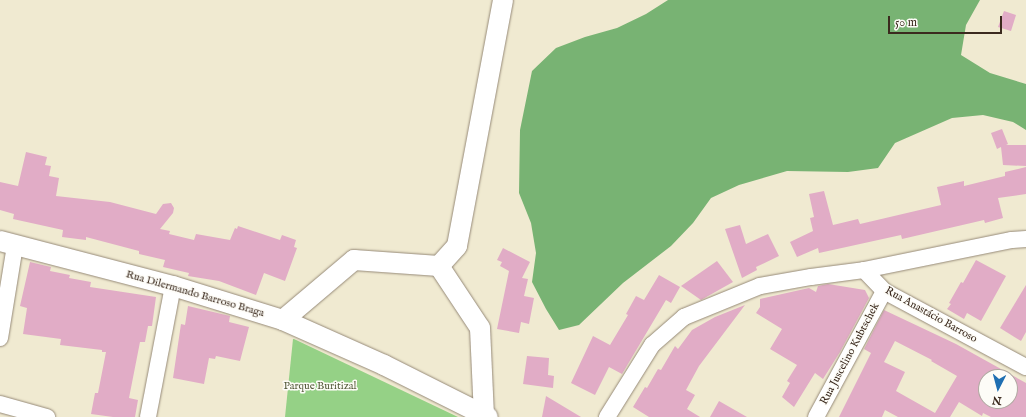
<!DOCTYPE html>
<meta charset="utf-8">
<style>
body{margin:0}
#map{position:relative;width:1026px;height:417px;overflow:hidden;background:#f0ead1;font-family:"IM FELL English",serif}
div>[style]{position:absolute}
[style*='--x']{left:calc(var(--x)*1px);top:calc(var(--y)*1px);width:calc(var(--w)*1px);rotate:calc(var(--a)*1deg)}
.green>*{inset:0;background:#95d186}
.forest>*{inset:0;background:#78b373}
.building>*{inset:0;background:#e1acc6}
.roads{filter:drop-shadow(0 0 1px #968a78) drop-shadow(0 0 1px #968a78)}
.minor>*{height:16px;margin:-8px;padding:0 8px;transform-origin:8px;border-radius:8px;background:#fff}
.tertiary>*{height:20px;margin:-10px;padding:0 10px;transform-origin:10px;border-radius:10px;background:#fff}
span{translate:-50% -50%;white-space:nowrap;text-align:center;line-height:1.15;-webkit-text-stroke:3px #fdfcf7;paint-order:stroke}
.street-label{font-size:11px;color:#3b2a1e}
.park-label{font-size:11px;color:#565c3d}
.north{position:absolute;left:978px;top:369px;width:40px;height:40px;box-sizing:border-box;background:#fdfcf7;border:1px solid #afa8a0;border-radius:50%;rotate:186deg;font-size:11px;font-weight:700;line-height:16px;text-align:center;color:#3b2a1e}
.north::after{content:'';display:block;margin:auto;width:14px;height:18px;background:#1f6fb2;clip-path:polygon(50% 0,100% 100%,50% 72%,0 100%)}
.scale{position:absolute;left:888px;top:16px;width:114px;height:18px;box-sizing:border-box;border:2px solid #3b2a1e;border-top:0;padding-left:5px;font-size:12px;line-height:14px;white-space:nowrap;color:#3b2a1e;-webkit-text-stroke:3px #fdfcf7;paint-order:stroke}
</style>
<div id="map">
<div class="green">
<i style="clip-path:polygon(293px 339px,294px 339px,458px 417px,285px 417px)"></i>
</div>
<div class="forest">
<i style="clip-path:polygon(668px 0,980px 0,966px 25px,961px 55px,990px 73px,1026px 84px,1026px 130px,1013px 122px,983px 115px,952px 118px,895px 143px,878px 168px,848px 172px,787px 171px,739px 185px,711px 198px,693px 223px,671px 246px,623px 283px,579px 325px,559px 330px,546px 309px,532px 282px,536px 253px,531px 223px,519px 193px,520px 130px,532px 71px,556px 48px,585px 37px,617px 28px,646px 14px)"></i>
</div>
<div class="building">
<i style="clip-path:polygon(1004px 11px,1016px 15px,1011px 31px,998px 27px)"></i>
<i style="clip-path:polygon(1002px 129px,1008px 144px,1006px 145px,1026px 145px,1026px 166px,1003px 165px,1001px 147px,997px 149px,991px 133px)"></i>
<i style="clip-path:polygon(26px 152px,47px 157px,45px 165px,51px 166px,49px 176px,59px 178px,56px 196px,110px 202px,156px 214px,163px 204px,171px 203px,174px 208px,173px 213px,160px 229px,170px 231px,169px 234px,194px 240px,196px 234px,230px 240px,235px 228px,237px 229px,238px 226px,280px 240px,282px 235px,296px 240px,294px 247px,297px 248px,285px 281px,264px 273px,256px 295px,219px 281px,188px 276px,189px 273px,163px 267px,165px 260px,139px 254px,139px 251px,86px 237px,86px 240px,62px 237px,63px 230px,13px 219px,14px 214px,0 210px,0 182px,18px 186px)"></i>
<i style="clip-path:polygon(1026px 167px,1026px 194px,998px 198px,1003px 218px,985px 223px,984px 220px,902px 239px,901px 235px,819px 253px,818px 248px,797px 257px,790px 242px,813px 231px,810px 218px,814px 217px,809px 194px,824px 191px,833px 225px,858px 219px,860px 224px,941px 205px,937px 187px,964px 181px,964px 186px,1005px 176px,1005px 172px)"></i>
<i style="clip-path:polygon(740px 225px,746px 244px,768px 234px,779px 256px,756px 267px,757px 270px,742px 278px,725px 229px)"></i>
<i style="clip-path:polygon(503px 248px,530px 262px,522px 278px,528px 279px,524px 296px,534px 298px,529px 324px,521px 322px,519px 333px,497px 329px,509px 271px,500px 266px,502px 262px,497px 260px)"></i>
<i style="clip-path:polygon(976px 260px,1006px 276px,981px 321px,967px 313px,964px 319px,947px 309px,951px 304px,949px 303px,961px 282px,963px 283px)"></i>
<i style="clip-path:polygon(717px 261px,733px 282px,701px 300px,681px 286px)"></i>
<i style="clip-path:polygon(30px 262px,51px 267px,50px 271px,70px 275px,69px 278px,91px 282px,90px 287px,156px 297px,152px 326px,148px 326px,145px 342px,140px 342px,129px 398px,138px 400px,135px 417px,113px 417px,91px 414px,95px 393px,98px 393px,106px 352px,102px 352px,102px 350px,60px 345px,61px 339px,23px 334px,27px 308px,20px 306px)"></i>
<i style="clip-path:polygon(659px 275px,680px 287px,671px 303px,666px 300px,622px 374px,609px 367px,595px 395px,571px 383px,593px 336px,610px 345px,628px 315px,626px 314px,636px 296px,644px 300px)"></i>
<i style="clip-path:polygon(828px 284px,865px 290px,869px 298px,840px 352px,823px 379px,815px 373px,794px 407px,782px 397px,790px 383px,787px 381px,797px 365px,770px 349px,782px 329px,756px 313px,760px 307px,760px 299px,809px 288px,816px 292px,818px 286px)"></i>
<i style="clip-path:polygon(1026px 285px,1026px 332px,1021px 341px,1000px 328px)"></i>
<i style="clip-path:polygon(745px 305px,699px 366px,686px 390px,695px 395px,687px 409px,700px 417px,649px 417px,633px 407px,645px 387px,647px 388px,658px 369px,661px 370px,675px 346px,678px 349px,692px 330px,715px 317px)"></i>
<i style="clip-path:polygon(188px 306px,230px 316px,229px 322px,249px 327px,240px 361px,216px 356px,215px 359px,209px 358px,204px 384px,173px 378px,181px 324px,185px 325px)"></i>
<i style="clip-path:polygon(evenodd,884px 310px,956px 344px,1026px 383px,1026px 417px,991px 417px,983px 413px,982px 416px,959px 402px,950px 417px,898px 417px,885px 410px,882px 417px,839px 417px,871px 353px,864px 349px,884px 310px,895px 341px,932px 360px,931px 361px,957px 376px,935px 413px,896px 391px,905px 372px,884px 362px,895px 341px,884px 310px,986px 377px,1010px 377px,1010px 401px,986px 401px,986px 377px)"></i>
<i style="clip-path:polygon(527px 356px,549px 358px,548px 375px,554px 376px,553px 388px,523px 384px)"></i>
<i style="clip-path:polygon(546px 396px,581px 417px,542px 417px)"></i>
<i style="clip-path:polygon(719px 401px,747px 417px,710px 417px)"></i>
</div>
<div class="roads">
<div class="minor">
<i style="--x:864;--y:270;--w:151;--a:-11.5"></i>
<i style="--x:1012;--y:240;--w:14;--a:-4"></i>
<i style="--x:0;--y:338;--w:94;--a:-80.8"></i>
<i style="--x:0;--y:404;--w:49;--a:15.5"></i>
<i style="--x:148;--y:417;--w:133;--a:-79.2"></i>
<i style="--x:607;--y:417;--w:85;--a:-58"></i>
<i style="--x:652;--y:345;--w:43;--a:-41.2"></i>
<i style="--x:684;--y:317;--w:82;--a:-22.2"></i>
<i style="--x:760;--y:286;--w:52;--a:-10"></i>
<i style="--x:811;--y:277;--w:53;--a:-7.5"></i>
<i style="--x:864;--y:270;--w:29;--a:46"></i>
<i style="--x:884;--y:291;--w:161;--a:28.2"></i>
<i style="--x:816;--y:417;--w:143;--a:-61.6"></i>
</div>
<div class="tertiary">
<i style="--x:0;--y:241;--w:179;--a:14.6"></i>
<i style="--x:173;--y:286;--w:115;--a:17.2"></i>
<i style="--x:283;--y:320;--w:111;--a:24"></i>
<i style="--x:384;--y:365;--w:116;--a:26.6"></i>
<i style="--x:439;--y:266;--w:27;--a:-48"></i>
<i style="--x:457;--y:246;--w:250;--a:-79.4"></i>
<i style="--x:283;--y:320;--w:93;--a:-40.2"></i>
<i style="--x:354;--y:260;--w:85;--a:4"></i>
<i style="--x:439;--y:266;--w:74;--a:56.5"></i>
<i style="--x:480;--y:328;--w:87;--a:87.4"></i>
</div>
</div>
<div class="street-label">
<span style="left:195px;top:294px;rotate:16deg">Rua Dilermando Barroso Braga</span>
<span style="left:931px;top:315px;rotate:29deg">Rua Anastácio Barroso</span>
<span style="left:850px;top:354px;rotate:-62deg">Rua Juscelino Kubtschek</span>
</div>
<div class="park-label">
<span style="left:320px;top:386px">Parque Buritizal</span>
</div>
<div class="north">N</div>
<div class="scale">50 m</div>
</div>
